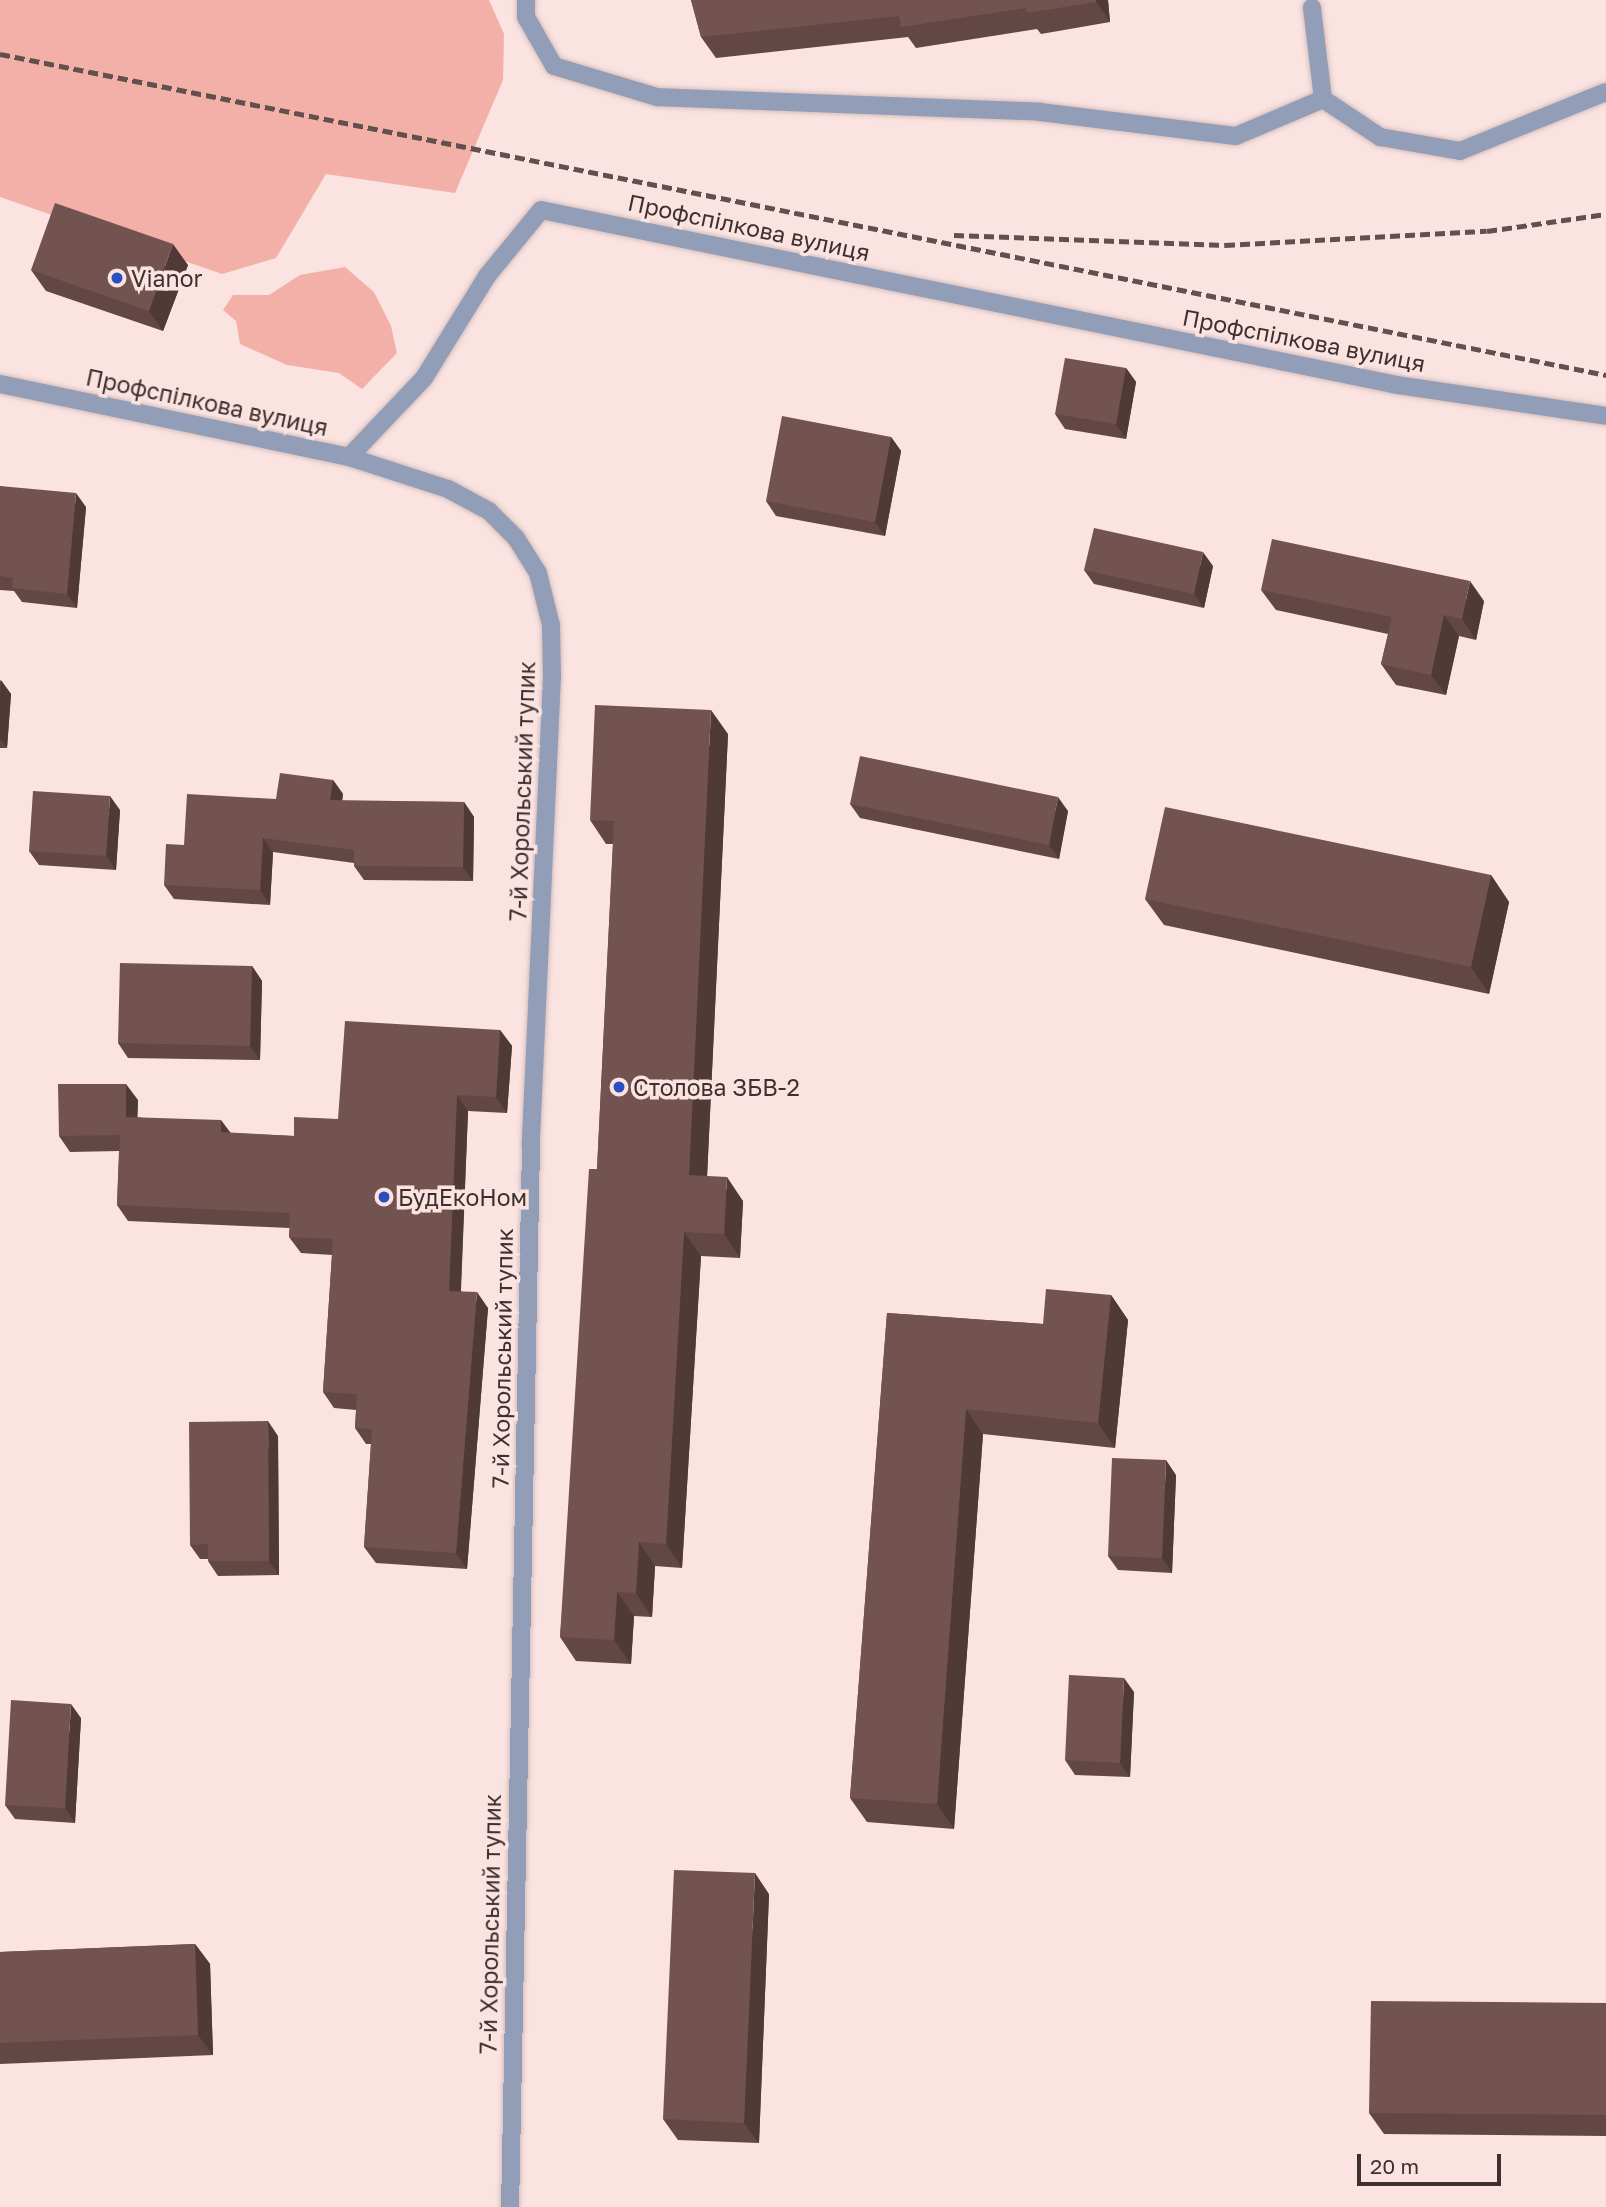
<!DOCTYPE html>
<meta charset="utf-8">
<style>
body{margin:0}
#map{position:relative;width:1606px;height:2207px;overflow:hidden;background:#fae3e0;font-family:"Golos Text",sans-serif}
div>[style]{position:absolute}
[style*='--x']{left:calc(var(--x)*1px);top:calc(var(--y)*1px);width:calc(var(--w)*1px);rotate:calc(var(--a)*1deg)}
.green>*{inset:0;background:#f3b0a9}
.roads{filter:drop-shadow(0 0 2px #d5bfbd) drop-shadow(0 0 2px #d5bfbd)}
.minor>*{height:18px;margin:-9px;padding:0 9px;transform-origin:9px;border-radius:9px;background:#929eb7}
.rail>*{height:5px;margin-top:-2.5px;transform-origin:0;background:repeating-linear-gradient(90deg,#61504f 0 10px,transparent 0 15px)}
.wall>*{inset:0;background:#634745}
.shaded-wall>*{inset:0;background:#503a38}
.building>*{inset:0;background:#735350}
.dots>*{width:19px;height:19px;translate:-50% -50%;box-sizing:border-box;border:4px solid #fae3e0;border-radius:50%}
span{translate:-50% -50%;white-space:nowrap;text-align:center;line-height:1.15;-webkit-text-stroke:7px #fae3e0;paint-order:stroke}
.street-label{font-size:23px;color:#3f302f}
.poi-label{font-size:23px;color:#3f302f}
.left{translate:0 -50%;text-align:left}
.scale{position:absolute;left:1357px;top:2154px;width:144px;height:32px;box-sizing:border-box;border:4px solid #3f302f;border-top:0;padding-left:9px;font-size:21px;line-height:24px;white-space:nowrap;color:#3f302f;-webkit-text-stroke:5px #fae3e0;paint-order:stroke}
</style>
<div id="map">
<div class="green">
<i style="clip-path:polygon(0 0,489px 0,504px 34px,503px 80px,455px 193px,326px 174px,276px 258px,222px 274px,0 197px)"></i>
<i style="clip-path:polygon(345px 267px,374px 292px,391px 326px,397px 353px,362px 389px,339px 373px,287px 365px,240px 344px,236px 321px,223px 310px,233px 295px,269px 295px,300px 275px)"></i>
</div>
<div class="roads">
<div class="minor">
<i style="--x:526;--y:0;--w:17;--a:90"></i>
<i style="--x:526;--y:17;--w:56;--a:60.3"></i>
<i style="--x:554;--y:66;--w:108;--a:16.8"></i>
<i style="--x:657;--y:97;--w:383;--a:2.2"></i>
<i style="--x:1040;--y:112;--w:197;--a:7"></i>
<i style="--x:1236;--y:136;--w:95;--a:-23"></i>
<i style="--x:1323;--y:99;--w:92;--a:-96.9"></i>
<i style="--x:1323;--y:99;--w:69;--a:33.7"></i>
<i style="--x:1380;--y:137;--w:81;--a:9.9"></i>
<i style="--x:1460;--y:151;--w:157;--a:-22"></i>
<i style="--x:0;--y:384;--w:357;--a:11.8"></i>
<i style="--x:349;--y:457;--w:104;--a:17.9"></i>
<i style="--x:448;--y:489;--w:47;--a:28.2"></i>
<i style="--x:489;--y:511;--w:38;--a:45"></i>
<i style="--x:516;--y:538;--w:41;--a:57.8"></i>
<i style="--x:538;--y:573;--w:54;--a:76"></i>
<i style="--x:551;--y:625;--w:51;--a:88.9"></i>
<i style="--x:552;--y:676;--w:470;--a:92.6"></i>
<i style="--x:531;--y:1146;--w:1061;--a:91.13"></i>
<i style="--x:349;--y:457;--w:109;--a:-46.5"></i>
<i style="--x:424;--y:378;--w:120;--a:-58.3"></i>
<i style="--x:487;--y:276;--w:85;--a:-50.7"></i>
<i style="--x:541;--y:210;--w:874;--a:11.55"></i>
<i style="--x:1397;--y:385;--w:211;--a:8.4"></i>
</div>
</div>
<div class="rail">
<i style="--x:0;--y:54;--w:1638;--a:11.3"></i>
<i style="--x:954;--y:235;--w:271;--a:2.1"></i>
<i style="--x:1225;--y:245;--w:262;--a:-3.1"></i>
<i style="--x:1487;--y:231;--w:120;--a:-8.1"></i>
</div>
<div class="wall">
<i style="clip-path:polygon(691px 0,1108px 0,1110px 22px,1041px 34px,1037px 29px,916px 48px,908px 37px,716px 58px,701px 37px)"></i>
<i style="clip-path:polygon(188px 265px,163px 331px,46px 291px,31px 270px)"></i>
<i style="clip-path:polygon(1126px 368px,1136px 382px,1126px 439px,1065px 429px,1055px 414px)"></i>
<i style="clip-path:polygon(891px 437px,901px 451px,885px 536px,776px 516px,766px 501px)"></i>
<i style="clip-path:polygon(0 486px,86px 507px,77px 608px,22px 602px,14px 591px,0 590px)"></i>
<i style="clip-path:polygon(1213px 566px,1204px 608px,1094px 584px,1084px 570px)"></i>
<i style="clip-path:polygon(1261px 590px,1484px 601px,1476px 640px,1459px 636px,1446px 695px,1396px 685px,1381px 664px,1388px 634px,1276px 610px)"></i>
<i style="clip-path:polygon(0 680px,11px 694px,7px 748px,0 748px)"></i>
<i style="clip-path:polygon(728px 734px,707px 1176px,743px 1201px,740px 1258px,701px 1256px,682px 1568px,655px 1566px,652px 1617px,634px 1616px,631px 1664px,576px 1661px,560px 1637px,597px 1169px,613px 844px,606px 844px,590px 820px)"></i>
<i style="clip-path:polygon(333px 780px,343px 794px,342px 801px,464px 802px,474px 817px,473px 881px,364px 880px,354px 866px,354px 863px,273px 852px,270px 905px,174px 899px,164px 885px,276px 799px)"></i>
<i style="clip-path:polygon(850px 804px,1068px 811px,1059px 859px,860px 818px)"></i>
<i style="clip-path:polygon(120px 810px,116px 870px,39px 865px,29px 851px)"></i>
<i style="clip-path:polygon(1491px 875px,1509px 902px,1489px 994px,1164px 925px,1145px 899px)"></i>
<i style="clip-path:polygon(252px 966px,262px 981px,260px 1060px,128px 1058px,118px 1043px)"></i>
<i style="clip-path:polygon(500px 1030px,512px 1046px,507px 1113px,468px 1111px,461px 1291px,488px 1308px,467px 1569px,376px 1563px,364px 1547px,371px 1444px,366px 1444px,355px 1428px,356px 1410px,334px 1408px,323px 1392px,332px 1255px,301px 1253px,289px 1237px,290px 1228px,128px 1221px,117px 1205px,119px 1151px,70px 1152px,59px 1136px,138px 1100px,137px 1117px,230px 1133px,294px 1136px,338px 1119px)"></i>
<i style="clip-path:polygon(1111px 1295px,1128px 1320px,1115px 1448px,983px 1434px,954px 1829px,867px 1822px,850px 1798px,887px 1313px,1043px 1324px)"></i>
<i style="clip-path:polygon(278px 1436px,279px 1575px,218px 1576px,208px 1561px,208px 1559px,200px 1559px,190px 1545px)"></i>
<i style="clip-path:polygon(1176px 1475px,1172px 1573px,1118px 1570px,1108px 1556px)"></i>
<i style="clip-path:polygon(1134px 1692px,1130px 1777px,1075px 1775px,1065px 1760px)"></i>
<i style="clip-path:polygon(81px 1718px,75px 1823px,15px 1819px,5px 1805px)"></i>
<i style="clip-path:polygon(769px 1894px,759px 2143px,678px 2140px,663px 2119px)"></i>
<i style="clip-path:polygon(195px 1944px,210px 1964px,213px 2055px,0 2064px,0 1952px)"></i>
<i style="clip-path:polygon(1606px 2003px,1606px 2136px,1384px 2134px,1369px 2113px)"></i>
</div>
<div class="shaded-wall">
<i style="clip-path:polygon(1096px 0,1108px 0,1110px 22px,1096px 2px)"></i>
<i style="clip-path:polygon(173px 244px,188px 265px,163px 331px,149px 311px)"></i>
<i style="clip-path:polygon(1126px 368px,1136px 382px,1126px 439px,1116px 424px)"></i>
<i style="clip-path:polygon(891px 437px,901px 451px,885px 536px,875px 522px)"></i>
<i style="clip-path:polygon(76px 493px,86px 507px,77px 608px,67px 594px)"></i>
<i style="clip-path:polygon(1203px 552px,1213px 566px,1204px 608px,1194px 594px)"></i>
<i style="clip-path:polygon(1470px 581px,1484px 601px,1476px 640px,1462px 619px)"></i>
<i style="clip-path:polygon(1444px 615px,1459px 636px,1446px 695px,1431px 675px)"></i>
<i style="clip-path:polygon(1px 680px,11px 694px,7px 748px,0 739px,0 696px)"></i>
<i style="clip-path:polygon(711px 710px,728px 734px,706px 1199px,689px 1175px)"></i>
<i style="clip-path:polygon(333px 780px,343px 794px,340px 815px,330px 800px)"></i>
<i style="clip-path:polygon(110px 796px,120px 810px,116px 870px,106px 856px)"></i>
<i style="clip-path:polygon(1058px 797px,1068px 811px,1059px 859px,1049px 845px)"></i>
<i style="clip-path:polygon(464px 802px,474px 817px,473px 881px,463px 867px)"></i>
<i style="clip-path:polygon(263px 838px,273px 852px,270px 905px,260px 890px)"></i>
<i style="clip-path:polygon(1491px 875px,1509px 902px,1489px 994px,1471px 967px)"></i>
<i style="clip-path:polygon(252px 966px,262px 981px,260px 1060px,250px 1046px)"></i>
<i style="clip-path:polygon(500px 1030px,512px 1046px,507px 1113px,496px 1097px)"></i>
<i style="clip-path:polygon(126px 1084px,138px 1100px,137px 1133px,126px 1117px)"></i>
<i style="clip-path:polygon(457px 1095px,468px 1111px,460px 1307px,449px 1291px)"></i>
<i style="clip-path:polygon(221px 1120px,233px 1136px,221px 1132px)"></i>
<i style="clip-path:polygon(727px 1177px,743px 1201px,740px 1258px,724px 1234px)"></i>
<i style="clip-path:polygon(684px 1232px,701px 1256px,682px 1568px,666px 1544px)"></i>
<i style="clip-path:polygon(477px 1292px,488px 1308px,467px 1569px,456px 1553px)"></i>
<i style="clip-path:polygon(1111px 1295px,1128px 1320px,1115px 1448px,1098px 1423px)"></i>
<i style="clip-path:polygon(966px 1409px,983px 1434px,954px 1829px,937px 1804px)"></i>
<i style="clip-path:polygon(268px 1421px,278px 1436px,279px 1575px,269px 1561px)"></i>
<i style="clip-path:polygon(1166px 1460px,1176px 1475px,1172px 1573px,1162px 1558px)"></i>
<i style="clip-path:polygon(639px 1542px,655px 1566px,652px 1617px,636px 1593px)"></i>
<i style="clip-path:polygon(617px 1592px,634px 1616px,631px 1664px,614px 1640px)"></i>
<i style="clip-path:polygon(1124px 1678px,1134px 1692px,1130px 1777px,1120px 1763px)"></i>
<i style="clip-path:polygon(71px 1704px,81px 1718px,75px 1823px,65px 1808px)"></i>
<i style="clip-path:polygon(755px 1873px,769px 1894px,759px 2143px,744px 2123px)"></i>
<i style="clip-path:polygon(195px 1944px,210px 1964px,213px 2055px,198px 2035px)"></i>
</div>
<div class="building">
<i style="clip-path:polygon(691px 0,1096px 0,1096px 2px,1027px 13px,1026px 8px,901px 27px,899px 16px,701px 37px)"></i>
<i style="clip-path:polygon(55px 203px,173px 244px,149px 311px,31px 270px)"></i>
<i style="clip-path:polygon(1065px 358px,1126px 368px,1116px 424px,1055px 414px)"></i>
<i style="clip-path:polygon(782px 416px,891px 437px,875px 522px,766px 501px)"></i>
<i style="clip-path:polygon(0 486px,76px 493px,67px 594px,12px 588px,13px 578px,0 576px)"></i>
<i style="clip-path:polygon(1094px 528px,1203px 552px,1194px 594px,1084px 570px)"></i>
<i style="clip-path:polygon(1272px 539px,1470px 581px,1462px 619px,1444px 615px,1431px 675px,1381px 664px,1392px 617px,1261px 590px)"></i>
<i style="clip-path:polygon(595px 705px,711px 710px,689px 1175px,727px 1177px,724px 1234px,684px 1232px,666px 1544px,639px 1542px,636px 1593px,617px 1592px,614px 1640px,560px 1637px,589px 1169px,597px 1169px,614px 821px,590px 820px)"></i>
<i style="clip-path:polygon(860px 756px,1058px 797px,1049px 845px,850px 804px)"></i>
<i style="clip-path:polygon(280px 773px,333px 780px,330px 800px,464px 802px,463px 867px,354px 866px,354px 850px,263px 838px,260px 890px,164px 885px,166px 844px,184px 845px,187px 794px,276px 799px)"></i>
<i style="clip-path:polygon(33px 791px,110px 796px,106px 856px,29px 851px)"></i>
<i style="clip-path:polygon(1165px 807px,1491px 875px,1471px 967px,1145px 899px)"></i>
<i style="clip-path:polygon(120px 963px,252px 966px,250px 1046px,118px 1043px)"></i>
<i style="clip-path:polygon(345px 1021px,500px 1030px,496px 1097px,457px 1095px,449px 1291px,477px 1292px,456px 1553px,364px 1547px,372px 1429px,355px 1428px,357px 1394px,323px 1392px,333px 1239px,289px 1237px,290px 1213px,117px 1205px,120px 1135px,59px 1136px,58px 1084px,126px 1084px,126px 1117px,221px 1120px,221px 1132px,294px 1136px,294px 1117px,338px 1119px)"></i>
<i style="clip-path:polygon(1046px 1289px,1111px 1295px,1098px 1423px,966px 1409px,937px 1804px,850px 1798px,887px 1313px,1043px 1324px)"></i>
<i style="clip-path:polygon(268px 1421px,269px 1561px,208px 1561px,208px 1544px,190px 1545px,189px 1422px)"></i>
<i style="clip-path:polygon(1112px 1458px,1166px 1460px,1162px 1558px,1108px 1556px)"></i>
<i style="clip-path:polygon(1069px 1675px,1124px 1678px,1120px 1763px,1065px 1760px)"></i>
<i style="clip-path:polygon(11px 1700px,71px 1704px,65px 1808px,5px 1805px)"></i>
<i style="clip-path:polygon(674px 1870px,755px 1873px,744px 2123px,663px 2119px)"></i>
<i style="clip-path:polygon(195px 1944px,198px 2035px,0 2043px,0 1952px)"></i>
<i style="clip-path:polygon(1371px 2001px,1606px 2003px,1606px 2115px,1369px 2113px)"></i>
</div>
<div class="dots">
<i style="left:117px;top:278px;background:#2a4fbe"></i>
<i style="left:619px;top:1087px;background:#2a4fbe"></i>
<i style="left:384px;top:1197px;background:#2a4fbe"></i>
</div>
<div class="street-label">
<span style="left:749px;top:227px;rotate:12deg">Профспілкова вулиця</span>
<span style="left:1304px;top:340px;rotate:11deg">Профспілкова вулиця</span>
<span style="left:207px;top:402px;rotate:12deg">Профспілкова вулиця</span>
<span style="left:522px;top:791px;rotate:-88deg">7-й Хорольський тупик</span>
<span style="left:502px;top:1358px;rotate:-89deg">7-й Хорольський тупик</span>
<span style="left:490px;top:1924px;rotate:-89deg">7-й Хорольський тупик</span>
</div>
<div class="poi-label">
<span class="left" style="left:131px;top:278px">Vianor</span>
<span class="left" style="left:633px;top:1087px">Столова ЗБВ-2</span>
<span class="left" style="left:398px;top:1197px">БудЕкоНом</span>
</div>
<div class="scale">20 m</div>
</div>
